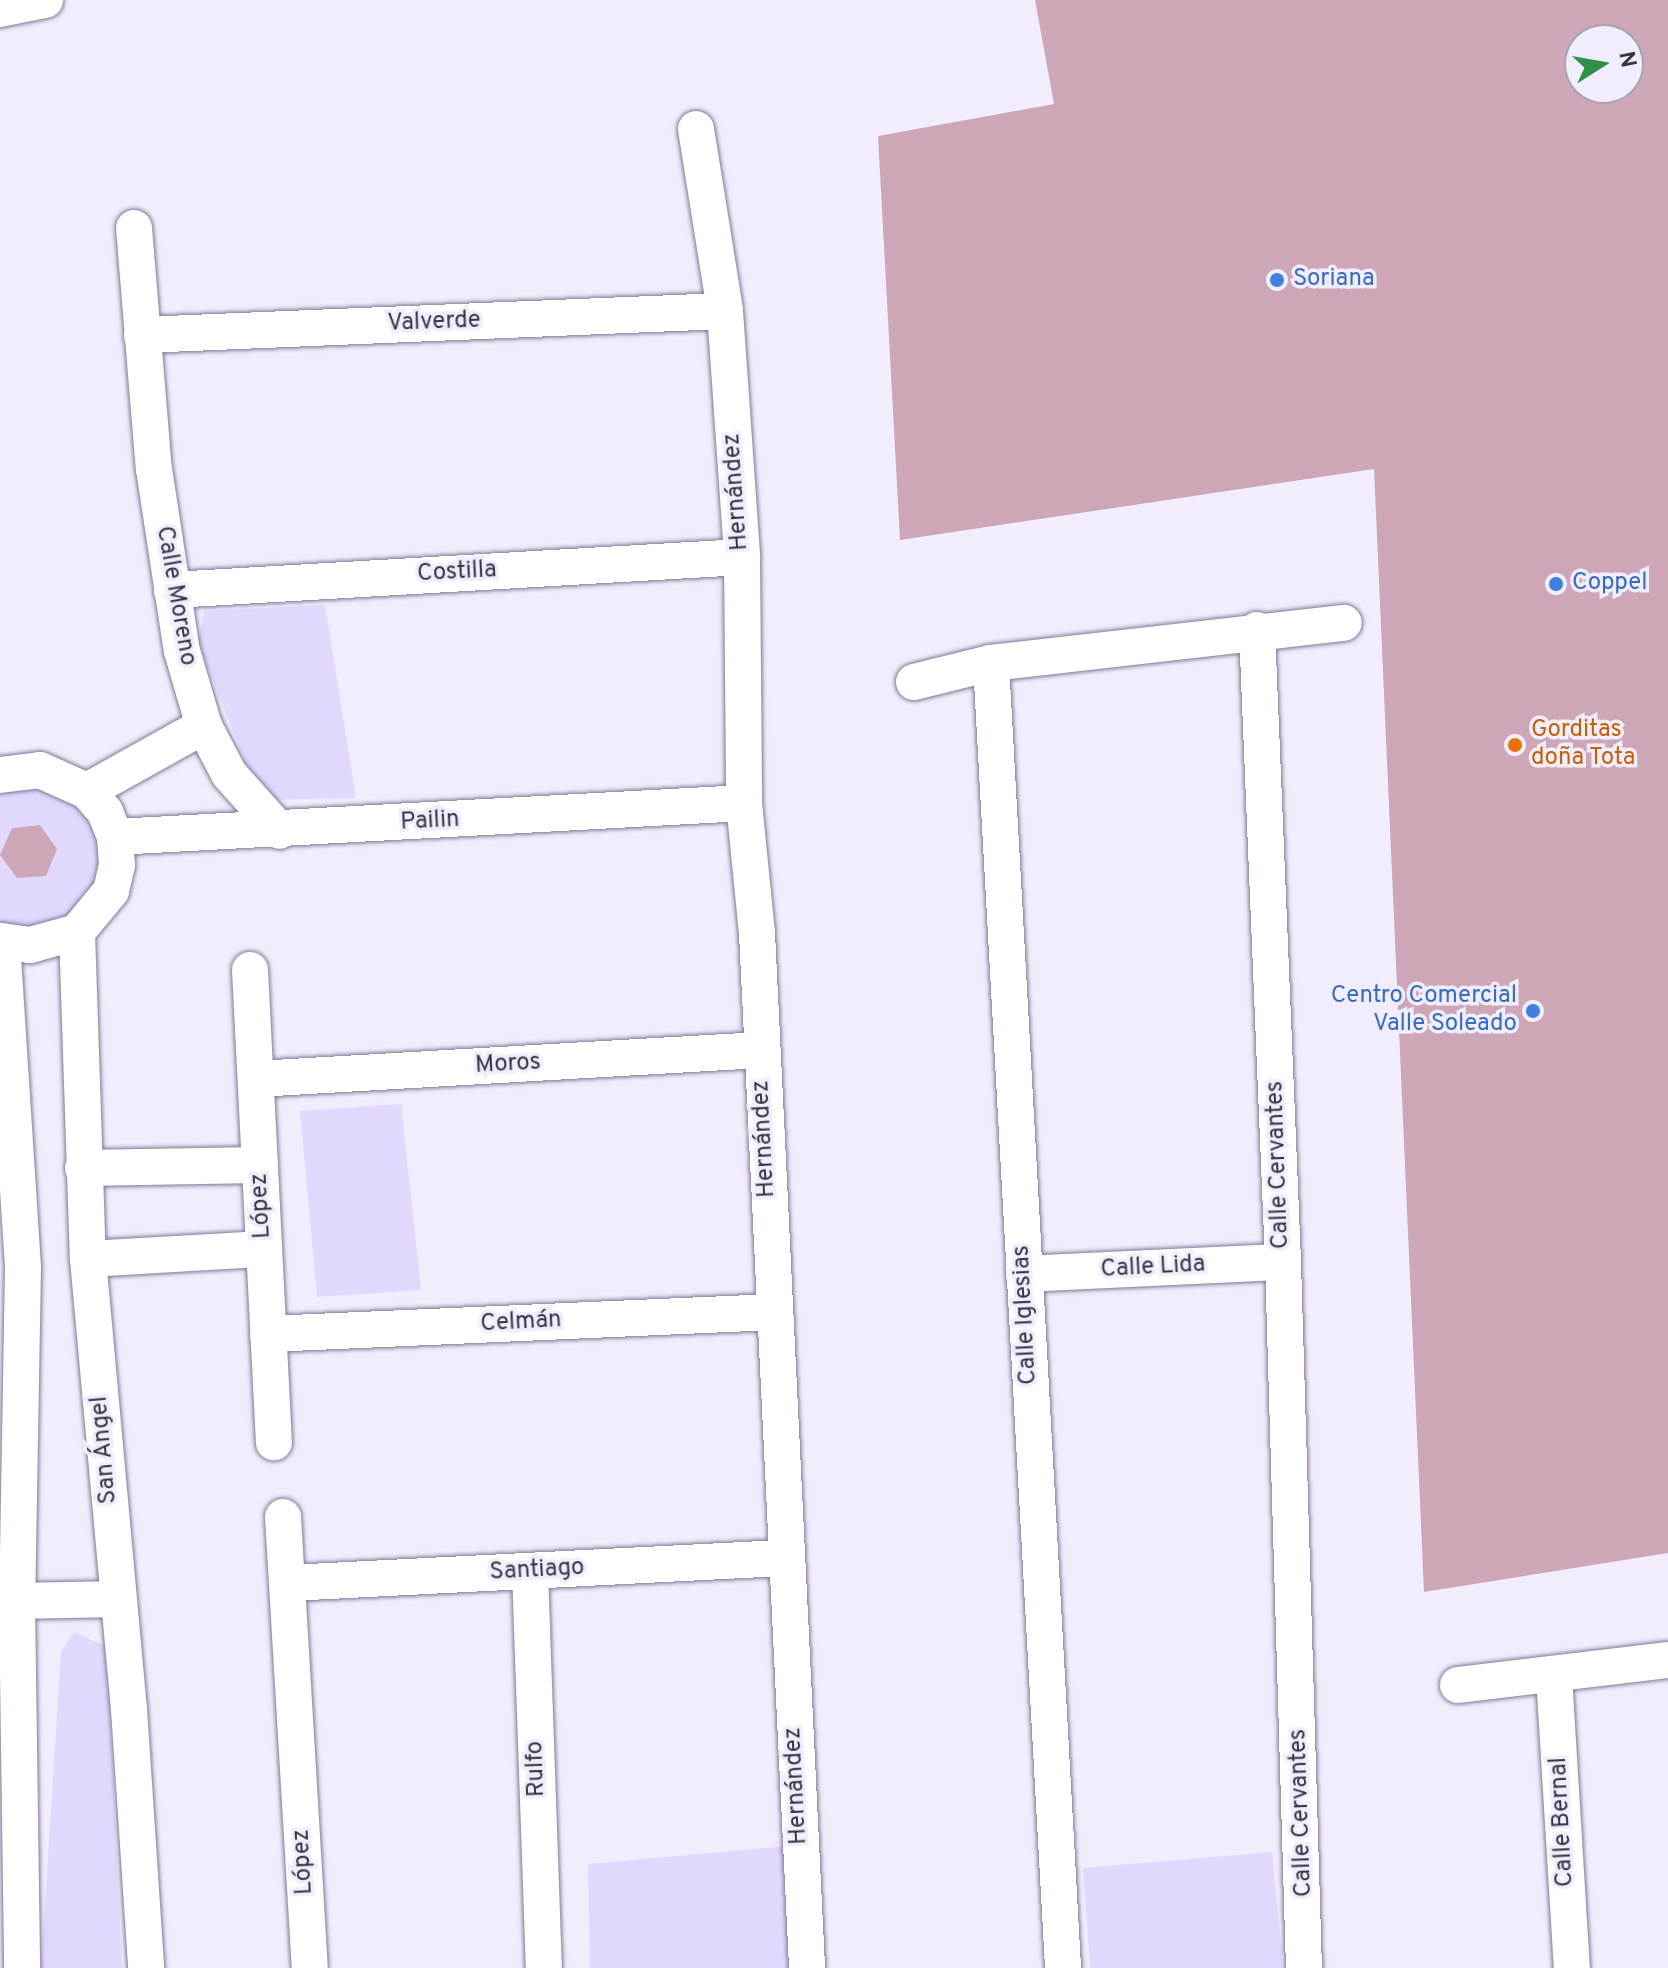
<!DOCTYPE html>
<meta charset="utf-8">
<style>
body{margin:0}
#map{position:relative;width:1668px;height:1968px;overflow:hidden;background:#f1edfc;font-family:Overpass,sans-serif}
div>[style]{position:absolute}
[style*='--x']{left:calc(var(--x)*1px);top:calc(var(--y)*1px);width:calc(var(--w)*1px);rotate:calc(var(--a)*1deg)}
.green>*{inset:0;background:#e2d8fe}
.building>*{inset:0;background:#cda7b7}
.roads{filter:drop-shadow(0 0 2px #817899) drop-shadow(0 0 2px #817899)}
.minor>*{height:36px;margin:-18px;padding:0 18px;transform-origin:18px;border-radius:18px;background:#fff}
.dots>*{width:22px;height:22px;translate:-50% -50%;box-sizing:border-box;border:4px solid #f1edfc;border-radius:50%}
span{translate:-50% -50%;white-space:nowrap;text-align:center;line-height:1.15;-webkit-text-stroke:7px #f1edfc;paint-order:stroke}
.shop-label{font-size:24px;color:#366cbe}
.left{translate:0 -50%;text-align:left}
.right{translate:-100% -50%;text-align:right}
.street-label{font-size:24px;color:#393644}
.food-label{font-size:24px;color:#c56008}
.north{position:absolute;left:1564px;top:24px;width:80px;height:80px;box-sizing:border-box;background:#f1edfc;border:2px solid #a7a4b2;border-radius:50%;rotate:79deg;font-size:22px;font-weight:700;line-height:32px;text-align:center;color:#393644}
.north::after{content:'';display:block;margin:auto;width:28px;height:36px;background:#2e9145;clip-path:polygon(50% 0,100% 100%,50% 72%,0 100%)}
</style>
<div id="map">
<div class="green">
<i style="clip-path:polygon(325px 605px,356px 798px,260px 800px,198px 642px,204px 611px)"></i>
<i style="clip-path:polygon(10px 780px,82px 798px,107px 868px,62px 928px,0 927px,0 785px)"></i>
<i style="clip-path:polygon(401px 1104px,421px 1290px,317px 1297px,300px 1111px)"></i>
<i style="clip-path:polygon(74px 1632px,107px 1647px,122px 1968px,41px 1968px,61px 1652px)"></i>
<i style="clip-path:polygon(788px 1846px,794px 1968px,590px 1968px,588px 1864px)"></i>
<i style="clip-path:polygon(1272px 1852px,1283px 1968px,1090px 1968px,1083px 1868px)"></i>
</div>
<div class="building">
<i style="clip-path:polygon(evenodd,1035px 0,1668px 0,1668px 1553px,1424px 1592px,1374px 469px,900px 540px,878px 136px,1054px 104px,1035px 0,1580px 40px,1628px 40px,1628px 88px,1580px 88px,1580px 40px)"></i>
<i style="clip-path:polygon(40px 825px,57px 849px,46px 876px,17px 878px,0 855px,12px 828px)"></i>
</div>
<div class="roads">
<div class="minor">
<i style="--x:0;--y:9;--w:46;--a:-11.3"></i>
<i style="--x:696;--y:129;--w:184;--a:80.9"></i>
<i style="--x:725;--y:311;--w:247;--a:86"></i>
<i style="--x:742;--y:557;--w:246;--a:89.5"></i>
<i style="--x:744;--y:803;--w:131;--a:84.3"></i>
<i style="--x:757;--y:933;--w:1036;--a:87.23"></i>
<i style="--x:134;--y:228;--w:242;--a:85.3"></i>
<i style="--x:154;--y:469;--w:184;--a:81.3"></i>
<i style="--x:182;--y:651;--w:78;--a:73.7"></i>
<i style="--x:204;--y:726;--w:54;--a:62.5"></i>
<i style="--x:229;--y:774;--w:76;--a:48.2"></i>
<i style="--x:142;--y:335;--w:583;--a:-2.36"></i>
<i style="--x:172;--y:590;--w:571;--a:-3.31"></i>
<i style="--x:1257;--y:630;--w:633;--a:87.64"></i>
<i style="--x:1283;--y:1262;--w:706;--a:88.3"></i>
<i style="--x:991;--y:663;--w:1307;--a:86.84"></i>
<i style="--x:914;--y:682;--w:79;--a:-13.9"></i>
<i style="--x:991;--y:663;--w:355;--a:-6.5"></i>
<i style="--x:0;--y:775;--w:40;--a:-7.1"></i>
<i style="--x:40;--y:770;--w:51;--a:24.1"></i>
<i style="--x:87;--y:791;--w:28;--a:49"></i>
<i style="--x:105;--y:812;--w:27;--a:68"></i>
<i style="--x:115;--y:837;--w:28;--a:86"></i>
<i style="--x:117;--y:865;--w:27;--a:103"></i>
<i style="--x:111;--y:891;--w:53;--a:129.7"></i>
<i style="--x:77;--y:932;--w:49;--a:164.5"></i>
<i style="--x:30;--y:945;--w:30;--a:-172"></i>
<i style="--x:87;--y:791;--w:134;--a:-29.1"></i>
<i style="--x:115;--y:837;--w:630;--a:-3.09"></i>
<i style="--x:77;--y:932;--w:327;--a:88.1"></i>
<i style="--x:88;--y:1259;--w:452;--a:84.8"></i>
<i style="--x:129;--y:1709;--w:260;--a:86.2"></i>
<i style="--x:2;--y:942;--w:326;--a:86.3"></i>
<i style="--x:23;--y:1267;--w:334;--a:91"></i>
<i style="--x:17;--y:1601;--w:367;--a:89.2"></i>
<i style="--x:250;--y:970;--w:473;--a:87.1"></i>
<i style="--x:256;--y:1079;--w:506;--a:-3.29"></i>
<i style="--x:83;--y:1168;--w:177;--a:-1"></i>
<i style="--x:88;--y:1259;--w:176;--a:-3.3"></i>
<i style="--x:1024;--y:1274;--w:259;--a:-2.7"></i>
<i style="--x:268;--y:1334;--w:505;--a:-2.49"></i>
<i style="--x:283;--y:1517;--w:452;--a:86.6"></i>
<i style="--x:530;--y:1571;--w:397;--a:88"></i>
<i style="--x:289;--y:1583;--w:497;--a:-2.9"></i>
<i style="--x:17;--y:1601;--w:101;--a:-1.1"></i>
<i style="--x:1554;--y:1676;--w:293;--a:86.5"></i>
<i style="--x:1458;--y:1685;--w:211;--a:-6.8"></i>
</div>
</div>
<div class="dots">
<i style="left:1277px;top:280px;background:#3f7fe0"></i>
<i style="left:1556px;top:584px;background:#3f7fe0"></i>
<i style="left:1515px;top:745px;background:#e8710a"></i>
<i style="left:1533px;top:1011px;background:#3f7fe0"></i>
</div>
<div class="shop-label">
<span class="left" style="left:1293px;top:280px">Soriana</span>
<span class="left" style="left:1572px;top:584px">Coppel</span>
<span class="right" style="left:1517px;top:1011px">Centro Comercial<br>Valle Soleado</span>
</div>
<div class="street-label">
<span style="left:434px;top:323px;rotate:-2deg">Valverde</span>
<span style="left:737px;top:492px;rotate:-94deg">Hernández</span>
<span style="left:457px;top:573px;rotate:-3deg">Costilla</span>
<span style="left:175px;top:596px;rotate:80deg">Calle Moreno</span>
<span style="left:430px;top:822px;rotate:-3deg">Pailin</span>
<span style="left:508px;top:1065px;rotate:-3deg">Moros</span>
<span style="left:765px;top:1139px;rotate:-93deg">Hernández</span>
<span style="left:1279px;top:1165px;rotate:-92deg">Calle Cervantes</span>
<span style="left:262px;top:1206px;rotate:-93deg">López</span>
<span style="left:1153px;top:1268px;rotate:-3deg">Calle Lida</span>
<span style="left:1026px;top:1315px;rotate:-93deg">Calle Iglesias</span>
<span style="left:521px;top:1323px;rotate:-3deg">Celmán</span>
<span style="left:105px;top:1450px;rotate:-95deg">San Ángel</span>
<span style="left:537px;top:1571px;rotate:-3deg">Santiago</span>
<span style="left:537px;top:1769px;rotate:-92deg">Rulfo</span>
<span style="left:797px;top:1786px;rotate:-93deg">Hernández</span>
<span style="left:1302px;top:1813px;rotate:-92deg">Calle Cervantes</span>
<span style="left:1563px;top:1822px;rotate:-93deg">Calle Bernal</span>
<span style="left:304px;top:1862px;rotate:-93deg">López</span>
</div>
<div class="food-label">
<span class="left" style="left:1531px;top:745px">Gorditas<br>doña Tota</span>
</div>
<div class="north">N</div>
</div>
